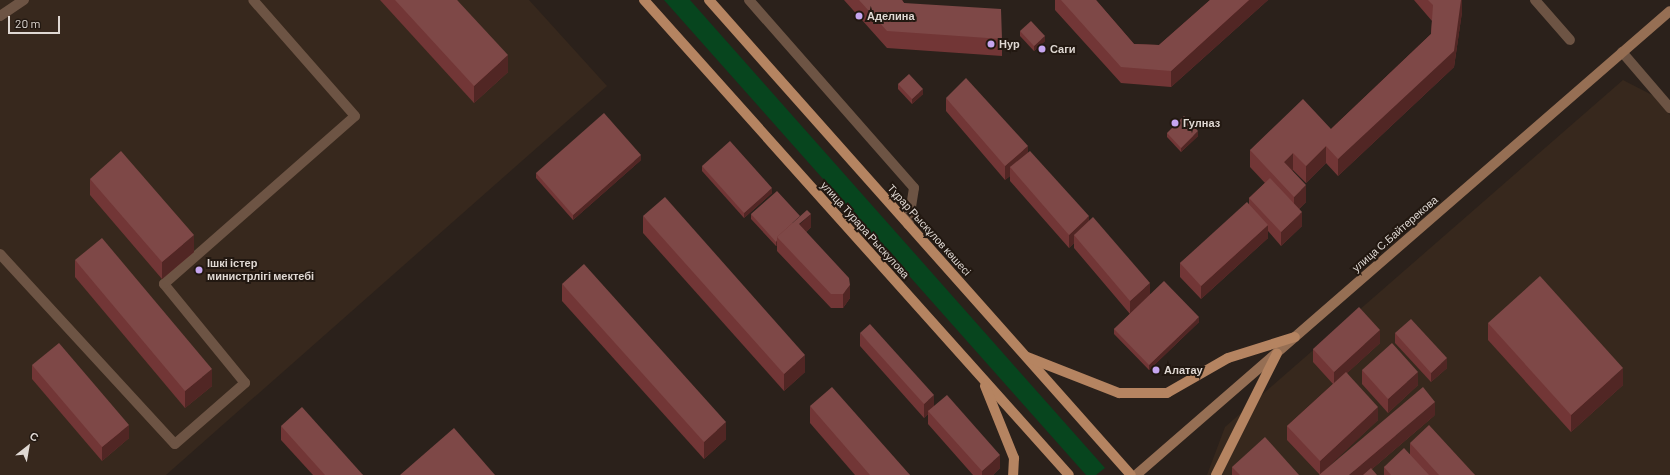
<!DOCTYPE html>
<meta charset="utf-8">
<style>
body{margin:0}
#map{position:relative;width:1670px;height:475px;overflow:hidden;background:#2b211b;font-family:Barlow,sans-serif}
div>[style]{position:absolute}
[style*='--x']{left:calc(var(--x)*1px);top:calc(var(--y)*1px);width:calc(var(--w)*1px);rotate:calc(var(--a)*1deg)}
.built>*{inset:0;background:#37281d}
.green>*{inset:0;background:#07451e}
.street>*{height:10px;margin:-5px;padding:0 5px;transform-origin:5px;border-radius:5px;background:#6d5444}
.secondary>*{height:10px;margin:-5px;padding:0 5px;transform-origin:5px;border-radius:5px;background:#966f54}
.primary>*{height:10px;margin:-5px;padding:0 5px;transform-origin:5px;border-radius:5px;background:#b58461}
.wall>*{inset:0;background:#723636}
.shaded-wall>*{inset:0;background:#512624}
.building>*{inset:0;background:#7e4847}
.dots>*{width:11px;height:11px;translate:-50% -50%;box-sizing:border-box;border:2px solid #221811;border-radius:50%}
span{translate:-50% -50%;white-space:nowrap;text-align:center;line-height:1.15;-webkit-text-stroke:4px #221811;paint-order:stroke}
.poi-label{font-size:11px;color:#dfd8d3;font-weight:700}
.left{translate:0 -50%;text-align:left}
.street-label{font-size:11px;color:#dfd8d3}
.north{position:absolute;left:8px;top:427px;width:40px;height:40px;-webkit-text-stroke:3px #221811;paint-order:stroke;rotate:31deg;font-size:11px;font-weight:700;line-height:16px;text-align:center;color:#dfd8d3}
.north::after{content:'';display:block;margin:auto;width:14px;height:18px;background:#dfd8d3;clip-path:polygon(50% 0,100% 100%,50% 72%,0 100%)}
.scale{position:absolute;left:8px;top:16px;width:52px;height:18px;box-sizing:border-box;border:2px solid #dfd8d3;border-top:0;padding-left:5px;font-size:12px;line-height:14px;white-space:nowrap;color:#dfd8d3;-webkit-text-stroke:3px #221811;paint-order:stroke}
</style>
<div id="map">
<div class="built">
<i style="clip-path:polygon(0 0,529px 0,607px 86px,166px 475px,0 475px)"></i>
<i style="clip-path:polygon(1623px 80px,1654px 96px,1670px 115px,1670px 475px,1207px 475px,1225px 427px)"></i>
</div>
<div class="green">
<i style="clip-path:polygon(664px 0,690px 0,1105px 468px,1096px 475px,1086px 475px)"></i>
</div>
<div class="street">
<i style="--x:749;--y:0;--w:250;--a:48.7"></i>
<i style="--x:914;--y:188;--w:37;--a:99"></i>
<i style="--x:1535;--y:0;--w:53;--a:48.8"></i>
<i style="--x:0;--y:16;--w:29;--a:-34"></i>
<i style="--x:1622;--y:52;--w:74;--a:49.4"></i>
<i style="--x:0;--y:254;--w:258;--a:47.4"></i>
<i style="--x:175;--y:444;--w:93;--a:-41.1"></i>
<i style="--x:245;--y:383;--w:128;--a:-129.3"></i>
<i style="--x:164;--y:284;--w:254;--a:-41.3"></i>
<i style="--x:355;--y:116;--w:154;--a:-131.3"></i>
</div>
<div class="secondary">
<i style="--x:1136;--y:475;--w:707;--a:-40.99"></i>
</div>
<div class="primary">
<i style="--x:644;--y:0;--w:637;--a:48.18"></i>
<i style="--x:709;--y:0;--w:635;--a:48.38"></i>
<i style="--x:1027;--y:357;--w:99;--a:21.4"></i>
<i style="--x:1119;--y:393;--w:48;--a:0"></i>
<i style="--x:1167;--y:393;--w:70;--a:-29.8"></i>
<i style="--x:1228;--y:358;--w:70;--a:-17.4"></i>
<i style="--x:985;--y:386;--w:78;--a:68.1"></i>
<i style="--x:1014;--y:458;--w:17;--a:93"></i>
<i style="--x:1216;--y:475;--w:136;--a:-63.4"></i>
</div>
<div class="wall">
<i style="clip-path:polygon(380px 0,457px 0,508px 72px,474px 103px)"></i>
<i style="clip-path:polygon(844px 0,902px 0,904px 3px,1002px 39px,1002px 56px,887px 48px)"></i>
<i style="clip-path:polygon(1055px 0,1096px 0,1134px 44px,1159px 45px,1210px 0,1268px 0,1171px 87px,1121px 83px,1055px 10px)"></i>
<i style="clip-path:polygon(1414px 0,1462px 0,1462px 12px,1454px 67px,1338px 176px,1326px 163px,1306px 183px,1293px 170px,1292px 170px,1306px 202px,1299px 209px,1302px 226px,1281px 246px,1268px 231px,1268px 238px,1201px 299px,1180px 277px,1180px 263px,1249px 204px,1249px 198px,1265px 183px,1250px 167px,1250px 150px,1331px 129px,1431px 34px,1432px 21px)"></i>
<i style="clip-path:polygon(1020px 31px,1045px 41px,1034px 51px,1020px 36px)"></i>
<i style="clip-path:polygon(898px 84px,923px 94px,912px 104px,898px 89px)"></i>
<i style="clip-path:polygon(946px 98px,1028px 153px,1089px 221px,1150px 294px,1199px 322px,1149px 370px,1114px 334px,1114px 329px,1130px 314px,1074px 248px,1074px 243px,1069px 248px,1010px 181px,1010px 176px,1005px 180px,946px 111px)"></i>
<i style="clip-path:polygon(1167px 133px,1198px 136px,1181px 152px,1167px 137px)"></i>
<i style="clip-path:polygon(641px 160px,573px 220px,536px 178px,536px 173px)"></i>
<i style="clip-path:polygon(702px 166px,772px 193px,744px 218px,702px 171px)"></i>
<i style="clip-path:polygon(90px 179px,194px 252px,162px 279px,90px 195px)"></i>
<i style="clip-path:polygon(751px 214px,811px 227px,806px 232px,850px 298px,843px 308px,831px 308px,777px 251px,777px 245px,776px 246px,751px 219px)"></i>
<i style="clip-path:polygon(643px 216px,805px 372px,784px 391px,643px 233px)"></i>
<i style="clip-path:polygon(75px 260px,212px 386px,185px 408px,75px 277px)"></i>
<i style="clip-path:polygon(562px 284px,726px 439px,704px 459px,562px 301px)"></i>
<i style="clip-path:polygon(1488px 323px,1623px 385px,1571px 432px,1488px 340px)"></i>
<i style="clip-path:polygon(860px 333px,934px 406px,1000px 468px,993px 475px,973px 475px,928px 424px,928px 414px,924px 418px,860px 346px)"></i>
<i style="clip-path:polygon(1395px 333px,1447px 368px,1431px 382px,1395px 343px)"></i>
<i style="clip-path:polygon(1380px 343px,1347px 373px,1378px 420px,1320px 474px,1435px 415px,1372px 469px,1320px 475px,1287px 440px,1287px 426px,1333px 384px,1313px 362px,1313px 349px)"></i>
<i style="clip-path:polygon(32px 365px,129px 438px,102px 461px,32px 379px)"></i>
<i style="clip-path:polygon(1362px 370px,1418px 385px,1388px 413px,1362px 384px)"></i>
<i style="clip-path:polygon(810px 406px,910px 475px,855px 475px,810px 423px)"></i>
<i style="clip-path:polygon(281px 426px,363px 475px,313px 475px,281px 440px)"></i>
<i style="clip-path:polygon(1410px 443px,1475px 475px,1384px 475px,1384px 467px,1410px 454px)"></i>
<i style="clip-path:polygon(1232px 467px,1299px 475px,1232px 475px)"></i>
</div>
<div class="shaded-wall">
<i style="clip-path:polygon(1249px 0,1268px 0,1171px 87px,1171px 71px)"></i>
<i style="clip-path:polygon(1461px 0,1462px 0,1462px 12px,1454px 67px,1338px 176px,1338px 159px)"></i>
<i style="clip-path:polygon(1045px 36px,1045px 41px,1034px 51px,1034px 46px)"></i>
<i style="clip-path:polygon(508px 55px,508px 72px,474px 103px,474px 86px)"></i>
<i style="clip-path:polygon(923px 89px,923px 94px,912px 104px,912px 99px)"></i>
<i style="clip-path:polygon(1198px 131px,1198px 136px,1181px 152px,1181px 148px)"></i>
<i style="clip-path:polygon(1028px 146px,1028px 160px,1010px 167px,1010px 176px,1005px 180px,1005px 166px)"></i>
<i style="clip-path:polygon(1326px 146px,1326px 163px,1306px 183px,1306px 166px)"></i>
<i style="clip-path:polygon(1293px 153px,1293px 170px,1284px 178px,1284px 162px)"></i>
<i style="clip-path:polygon(641px 155px,641px 160px,573px 220px,573px 215px)"></i>
<i style="clip-path:polygon(1306px 185px,1306px 202px,1294px 213px,1294px 197px)"></i>
<i style="clip-path:polygon(772px 188px,772px 193px,744px 218px,744px 213px)"></i>
<i style="clip-path:polygon(1302px 212px,1302px 226px,1281px 246px,1281px 232px)"></i>
<i style="clip-path:polygon(811px 214px,811px 227px,799px 238px,781px 241px)"></i>
<i style="clip-path:polygon(1089px 216px,1089px 230px,1074px 235px,1074px 243px,1069px 248px,1069px 235px)"></i>
<i style="clip-path:polygon(1268px 225px,1268px 238px,1201px 299px,1201px 286px)"></i>
<i style="clip-path:polygon(194px 235px,194px 252px,162px 279px,162px 262px)"></i>
<i style="clip-path:polygon(777px 240px,777px 245px,776px 246px,776px 242px)"></i>
<i style="clip-path:polygon(1150px 283px,1150px 296px,1130px 314px,1130px 301px)"></i>
<i style="clip-path:polygon(850px 285px,850px 298px,843px 308px,843px 294px)"></i>
<i style="clip-path:polygon(1199px 317px,1199px 322px,1149px 370px,1149px 365px)"></i>
<i style="clip-path:polygon(1380px 330px,1380px 343px,1334px 385px,1334px 372px)"></i>
<i style="clip-path:polygon(805px 355px,805px 372px,784px 391px,784px 374px)"></i>
<i style="clip-path:polygon(1447px 358px,1447px 368px,1431px 382px,1431px 373px)"></i>
<i style="clip-path:polygon(1623px 368px,1623px 385px,1571px 432px,1571px 415px)"></i>
<i style="clip-path:polygon(212px 369px,212px 386px,185px 408px,185px 391px)"></i>
<i style="clip-path:polygon(1418px 372px,1418px 385px,1388px 413px,1388px 399px)"></i>
<i style="clip-path:polygon(934px 395px,934px 408px,928px 411px,928px 414px,924px 418px,924px 404px)"></i>
<i style="clip-path:polygon(1435px 402px,1435px 415px,1365px 475px,1349px 475px)"></i>
<i style="clip-path:polygon(1378px 407px,1378px 420px,1320px 475px,1320px 461px)"></i>
<i style="clip-path:polygon(726px 422px,726px 439px,704px 459px,704px 442px)"></i>
<i style="clip-path:polygon(129px 425px,129px 438px,102px 461px,102px 447px)"></i>
<i style="clip-path:polygon(1000px 455px,1000px 468px,993px 475px,982px 475px,982px 471px)"></i>
</div>
<div class="building">
<i style="clip-path:polygon(395px 0,457px 0,508px 55px,474px 86px)"></i>
<i style="clip-path:polygon(859px 0,902px 0,904px 3px,1001px 9px,1002px 39px,887px 31px)"></i>
<i style="clip-path:polygon(1061px 0,1096px 0,1134px 44px,1159px 45px,1210px 0,1249px 0,1171px 71px,1121px 67px)"></i>
<i style="clip-path:polygon(1428px 0,1461px 0,1454px 51px,1338px 159px,1326px 146px,1306px 166px,1293px 153px,1284px 162px,1306px 185px,1294px 197px,1250px 150px,1303px 99px,1331px 129px,1431px 34px,1433px 5px)"></i>
<i style="clip-path:polygon(1031px 21px,1045px 36px,1034px 46px,1020px 31px)"></i>
<i style="clip-path:polygon(909px 74px,923px 89px,912px 99px,898px 84px)"></i>
<i style="clip-path:polygon(966px 78px,1028px 146px,1005px 166px,946px 98px)"></i>
<i style="clip-path:polygon(604px 113px,641px 155px,573px 215px,536px 173px)"></i>
<i style="clip-path:polygon(1184px 116px,1198px 131px,1181px 148px,1167px 133px)"></i>
<i style="clip-path:polygon(730px 141px,772px 188px,744px 213px,702px 166px)"></i>
<i style="clip-path:polygon(121px 151px,194px 235px,162px 262px,90px 179px)"></i>
<i style="clip-path:polygon(1030px 151px,1089px 216px,1069px 235px,1010px 167px)"></i>
<i style="clip-path:polygon(1270px 178px,1302px 212px,1281px 232px,1249px 198px)"></i>
<i style="clip-path:polygon(777px 191px,800px 216px,777px 237px,777px 240px,776px 242px,751px 214px)"></i>
<i style="clip-path:polygon(665px 197px,805px 355px,784px 374px,643px 216px)"></i>
<i style="clip-path:polygon(1247px 202px,1268px 225px,1201px 286px,1180px 263px)"></i>
<i style="clip-path:polygon(807px 210px,811px 214px,799px 224px,849px 278px,850px 285px,843px 294px,831px 294px,777px 237px)"></i>
<i style="clip-path:polygon(1093px 217px,1150px 283px,1130px 301px,1074px 235px)"></i>
<i style="clip-path:polygon(102px 238px,212px 369px,185px 391px,75px 260px)"></i>
<i style="clip-path:polygon(584px 264px,726px 422px,704px 442px,562px 284px)"></i>
<i style="clip-path:polygon(1540px 276px,1623px 368px,1571px 415px,1488px 323px)"></i>
<i style="clip-path:polygon(1164px 281px,1199px 317px,1149px 365px,1114px 329px)"></i>
<i style="clip-path:polygon(1359px 307px,1380px 330px,1334px 372px,1313px 349px)"></i>
<i style="clip-path:polygon(1411px 319px,1447px 358px,1431px 373px,1395px 333px)"></i>
<i style="clip-path:polygon(870px 324px,934px 395px,924px 404px,860px 333px)"></i>
<i style="clip-path:polygon(59px 343px,129px 425px,102px 447px,32px 365px)"></i>
<i style="clip-path:polygon(1392px 343px,1418px 372px,1388px 399px,1362px 370px)"></i>
<i style="clip-path:polygon(1346px 372px,1378px 407px,1320px 461px,1287px 426px)"></i>
<i style="clip-path:polygon(832px 387px,910px 475px,870px 475px,810px 406px)"></i>
<i style="clip-path:polygon(1423px 387px,1435px 402px,1349px 475px,1319px 475px)"></i>
<i style="clip-path:polygon(947px 395px,1000px 455px,982px 471px,928px 411px)"></i>
<i style="clip-path:polygon(302px 407px,363px 475px,325px 475px,281px 426px)"></i>
<i style="clip-path:polygon(1429px 425px,1475px 475px,1439px 475px,1410px 443px)"></i>
<i style="clip-path:polygon(454px 428px,495px 475px,400px 475px)"></i>
<i style="clip-path:polygon(1265px 437px,1299px 475px,1240px 475px,1232px 467px)"></i>
<i style="clip-path:polygon(1404px 448px,1429px 475px,1391px 475px,1384px 467px)"></i>
<i style="clip-path:polygon(1371px 468px,1377px 475px,1363px 475px)"></i>
</div>
<div class="dots">
<i style="left:859px;top:16px;background:#c6a6f0"></i>
<i style="left:991px;top:44px;background:#c6a6f0"></i>
<i style="left:1042px;top:49px;background:#c6a6f0"></i>
<i style="left:1175px;top:123px;background:#c6a6f0"></i>
<i style="left:199px;top:270px;background:#c6a6f0"></i>
<i style="left:1156px;top:370px;background:#c6a6f0"></i>
</div>
<div class="poi-label">
<span class="left" style="left:867px;top:16px">Аделина</span>
<span class="left" style="left:999px;top:44px">Нур</span>
<span class="left" style="left:1050px;top:49px">Саги</span>
<span class="left" style="left:1183px;top:123px">Гулназ</span>
<span class="left" style="left:207px;top:270px">Ішкі істер<br>министрлігі мектебі</span>
<span class="left" style="left:1164px;top:370px">Алатау</span>
</div>
<div class="street-label">
<span style="left:865px;top:230px;rotate:48deg">улица Турара Рыскулова</span>
<span style="left:929px;top:230px;rotate:48deg">Тұрар Рыскұлов көшесі</span>
<span style="left:1395px;top:234px;rotate:-41deg">улица С.Байтерекова</span>
</div>
<div class="north">С</div>
<div class="scale">20 m</div>
</div>
